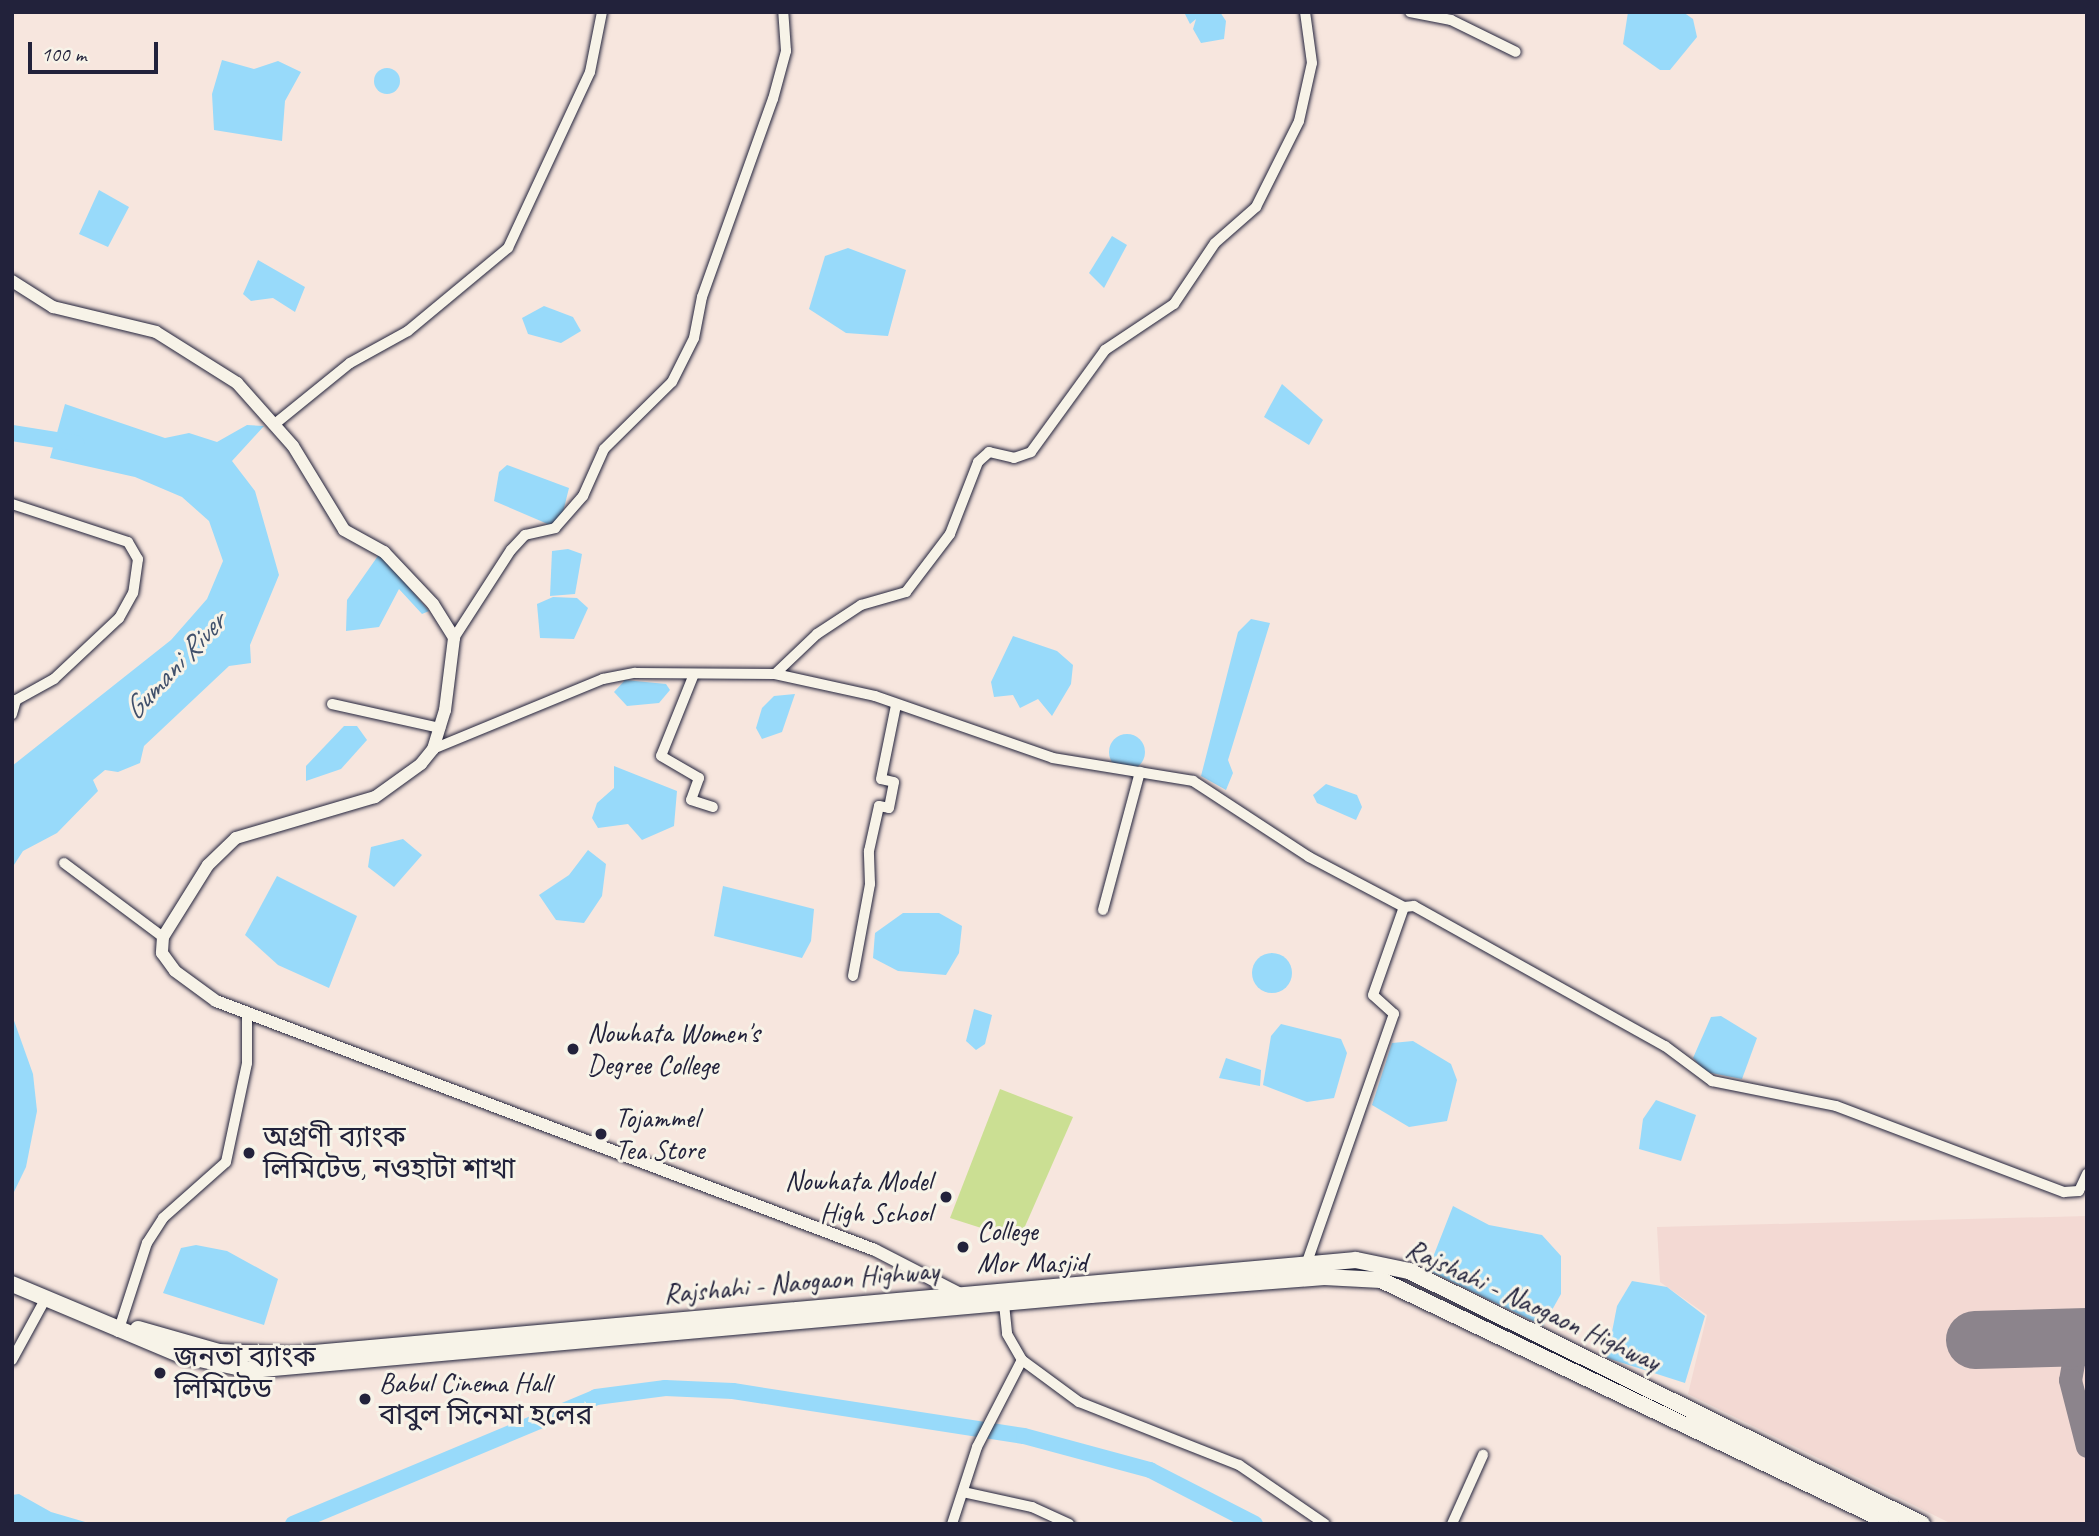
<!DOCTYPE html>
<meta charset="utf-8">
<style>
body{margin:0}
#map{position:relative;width:2099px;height:1536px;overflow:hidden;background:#f7e6de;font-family:Caveat,"Noto Sans Bengali",sans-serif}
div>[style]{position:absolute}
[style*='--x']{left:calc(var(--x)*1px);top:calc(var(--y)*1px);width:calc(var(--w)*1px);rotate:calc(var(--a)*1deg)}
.built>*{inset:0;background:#f3d9d3}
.green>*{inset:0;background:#cbdf93}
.water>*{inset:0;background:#98dafa}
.round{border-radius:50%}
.river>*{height:16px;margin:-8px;padding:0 8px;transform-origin:8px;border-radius:8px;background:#98dafa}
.taxiway>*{height:23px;margin:-11.5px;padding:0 11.5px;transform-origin:11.5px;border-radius:11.5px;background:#8c848c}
.runway>*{height:58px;margin:-29px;padding:0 29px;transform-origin:29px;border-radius:29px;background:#8c848c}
.roads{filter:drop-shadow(0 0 2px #22223b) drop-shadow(0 0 2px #22223b)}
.minor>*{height:10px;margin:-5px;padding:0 5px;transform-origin:5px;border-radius:5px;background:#f7f3e8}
.tertiary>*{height:12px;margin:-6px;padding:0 6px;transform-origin:6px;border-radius:6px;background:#f7f3e8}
.primary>*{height:16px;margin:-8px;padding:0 8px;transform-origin:8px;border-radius:8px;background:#f7f3e8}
.dots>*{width:19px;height:19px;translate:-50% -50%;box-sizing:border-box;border:4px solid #f7f3e8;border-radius:50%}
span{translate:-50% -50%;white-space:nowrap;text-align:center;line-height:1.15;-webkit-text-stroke:6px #f7f3e8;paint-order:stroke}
.poi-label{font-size:28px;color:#22223b}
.left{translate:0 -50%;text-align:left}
.right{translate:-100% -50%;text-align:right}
.street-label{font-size:28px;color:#22223b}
.water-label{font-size:30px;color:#40506b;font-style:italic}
.frame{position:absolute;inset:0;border:14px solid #22223b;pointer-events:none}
.scale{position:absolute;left:28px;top:42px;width:130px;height:32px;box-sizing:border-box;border:4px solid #22223b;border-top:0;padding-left:9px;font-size:21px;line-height:24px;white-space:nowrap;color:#22223b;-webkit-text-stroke:5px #f7f3e8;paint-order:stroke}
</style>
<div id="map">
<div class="built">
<i style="clip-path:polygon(2087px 1216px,2087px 1524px,1952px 1524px,1688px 1394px,1707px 1315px,1660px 1282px,1657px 1227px)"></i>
</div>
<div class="green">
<i style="clip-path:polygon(1000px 1089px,1073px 1117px,1019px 1240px,950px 1218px)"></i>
</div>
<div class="water">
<i style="clip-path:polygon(1184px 12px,1220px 12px,1226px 21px,1224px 39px,1201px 43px,1193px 29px,1196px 19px,1190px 24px)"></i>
<i style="clip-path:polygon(1628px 12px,1683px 12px,1693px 19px,1697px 37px,1670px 70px,1660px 70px,1623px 44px)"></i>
<i style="clip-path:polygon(222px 60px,254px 69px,278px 61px,301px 72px,285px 101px,282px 141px,214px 130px,212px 94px)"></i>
<i class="round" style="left:374px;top:68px;width:26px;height:26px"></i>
<i style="clip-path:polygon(99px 190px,129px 207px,108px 247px,79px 234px)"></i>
<i style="clip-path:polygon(1112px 236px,1127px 245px,1104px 288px,1089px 273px)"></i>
<i style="clip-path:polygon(848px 248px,906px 270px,888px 336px,846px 333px,809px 309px,825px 256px)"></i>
<i style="clip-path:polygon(258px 260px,305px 287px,295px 312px,273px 298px,251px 301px,243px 294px)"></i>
<i style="clip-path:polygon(544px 306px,573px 317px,581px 331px,561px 343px,528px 334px,522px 318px)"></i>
<i style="clip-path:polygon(1282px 384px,1323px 420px,1309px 445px,1264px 417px)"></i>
<i style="clip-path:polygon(65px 404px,165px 438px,189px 433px,217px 442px,247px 425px,264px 426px,232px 461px,255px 491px,279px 575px,250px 645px,251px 663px,229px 666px,144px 746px,140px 763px,118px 772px,105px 770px,93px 780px,98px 791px,57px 833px,23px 851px,12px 868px,12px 766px,171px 640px,207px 599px,223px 561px,209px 521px,182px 497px,135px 477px,50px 458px)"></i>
<i style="clip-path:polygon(507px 465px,569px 488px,561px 520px,550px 525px,494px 501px,499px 472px)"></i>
<i style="clip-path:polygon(568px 549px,582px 554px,575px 594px,550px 596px,552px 551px)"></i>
<i style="clip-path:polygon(380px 553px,429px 611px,422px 614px,399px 589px,379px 627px,346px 631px,347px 600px)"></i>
<i style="clip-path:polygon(553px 597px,577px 598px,588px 608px,574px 639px,540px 638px,537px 604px)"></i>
<i style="clip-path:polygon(1251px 619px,1270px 623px,1228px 760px,1233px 773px,1226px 790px,1201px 776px,1238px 632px)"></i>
<i style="clip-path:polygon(1013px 636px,1057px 651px,1073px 665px,1071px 684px,1052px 716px,1038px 699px,1020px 708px,1013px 695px,994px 697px,991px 682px)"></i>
<i style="clip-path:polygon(625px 680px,666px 684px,670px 690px,659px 703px,627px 706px,614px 692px)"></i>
<i style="clip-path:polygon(795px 694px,782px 732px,762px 739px,756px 728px,762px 708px,774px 696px)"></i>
<i style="clip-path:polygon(344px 726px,357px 726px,367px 740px,341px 769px,306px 781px,306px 766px)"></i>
<i class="round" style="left:1109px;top:734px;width:36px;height:36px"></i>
<i style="clip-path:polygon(614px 766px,677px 791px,674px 826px,642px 840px,628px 824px,598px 828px,592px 818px,597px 803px,614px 788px)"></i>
<i style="clip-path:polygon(1326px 784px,1357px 795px,1362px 807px,1356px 820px,1317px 803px,1313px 795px)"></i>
<i style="clip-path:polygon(403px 839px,422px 855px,394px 887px,368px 867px,371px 847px)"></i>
<i style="clip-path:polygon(588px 850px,606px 864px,602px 896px,584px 923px,556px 920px,539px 895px,569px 875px)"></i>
<i style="clip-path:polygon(277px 876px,357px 916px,329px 988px,278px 965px,245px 935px)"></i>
<i style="clip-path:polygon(723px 886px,814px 909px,811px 941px,802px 958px,714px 936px)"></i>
<i style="clip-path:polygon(903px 913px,939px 913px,962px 926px,959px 953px,946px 975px,898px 971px,873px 958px,875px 933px)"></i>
<i class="round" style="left:1252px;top:953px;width:40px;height:40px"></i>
<i style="clip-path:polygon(974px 1009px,992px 1015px,985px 1044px,976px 1050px,966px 1041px)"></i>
<i style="clip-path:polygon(12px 1015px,33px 1074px,37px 1111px,26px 1167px,12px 1196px)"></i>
<i style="clip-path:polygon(1721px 1016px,1757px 1038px,1742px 1079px,1706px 1072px,1693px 1058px,1711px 1017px)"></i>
<i style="clip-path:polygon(1281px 1024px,1341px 1039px,1347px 1053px,1334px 1098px,1307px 1102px,1263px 1085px,1271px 1036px)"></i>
<i style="clip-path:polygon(1413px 1041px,1451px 1064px,1457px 1080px,1447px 1121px,1409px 1127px,1372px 1105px,1392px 1043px)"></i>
<i style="clip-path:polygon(1226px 1058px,1261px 1070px,1260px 1086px,1219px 1078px)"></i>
<i style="clip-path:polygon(1656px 1100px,1696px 1115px,1681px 1161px,1639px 1149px,1643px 1119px)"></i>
<i style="clip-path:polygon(1453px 1206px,1489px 1225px,1542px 1235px,1561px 1256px,1561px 1294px,1543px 1326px,1428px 1270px)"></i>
<i style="clip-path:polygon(196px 1245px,227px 1251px,278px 1279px,264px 1325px,163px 1293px,181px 1248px)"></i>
<i style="clip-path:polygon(1632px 1281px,1667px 1287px,1705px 1316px,1685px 1383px,1607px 1358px,1617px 1306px)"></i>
<i style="clip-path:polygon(19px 1494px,51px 1512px,92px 1524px,12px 1524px,12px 1495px)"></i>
</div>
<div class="river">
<i style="--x:12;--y:433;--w:65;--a:8.9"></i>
<i style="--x:293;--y:1524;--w:329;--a:-22.7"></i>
<i style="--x:596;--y:1397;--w:70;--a:-7.4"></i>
<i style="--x:665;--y:1388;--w:68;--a:2.5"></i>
<i style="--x:733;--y:1391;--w:294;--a:8.8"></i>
<i style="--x:1024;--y:1436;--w:131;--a:15.1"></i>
<i style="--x:1150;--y:1470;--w:118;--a:27.2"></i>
</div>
<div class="taxiway">
<i style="--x:2086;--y:1337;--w:19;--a:126"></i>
<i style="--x:2075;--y:1352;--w:28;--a:100"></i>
<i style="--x:2070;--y:1380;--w:68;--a:75.6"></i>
</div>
<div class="runway">
<i style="--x:1975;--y:1340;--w:112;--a:-1.5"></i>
</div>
<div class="roads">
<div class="minor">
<i style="--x:1410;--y:12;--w:42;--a:11"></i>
<i style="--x:1451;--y:20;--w:72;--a:26.2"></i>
<i style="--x:276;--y:423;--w:95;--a:-39"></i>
<i style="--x:350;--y:363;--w:66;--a:-28.9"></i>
<i style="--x:408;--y:331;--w:130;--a:-39.7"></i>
<i style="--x:508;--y:248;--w:194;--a:-65"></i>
<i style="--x:590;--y:72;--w:61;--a:-78.7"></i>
<i style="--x:12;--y:504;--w:122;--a:18.1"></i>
<i style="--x:128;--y:542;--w:20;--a:60"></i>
<i style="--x:138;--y:559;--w:34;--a:98"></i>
<i style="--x:133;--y:593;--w:29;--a:119"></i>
<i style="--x:119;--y:618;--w:89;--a:136.8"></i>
<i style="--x:54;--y:679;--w:43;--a:151.1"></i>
<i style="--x:16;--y:700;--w:15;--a:106"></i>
<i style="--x:454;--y:638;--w:105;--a:-57.1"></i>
<i style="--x:511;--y:550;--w:21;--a:-47"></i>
<i style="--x:525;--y:535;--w:31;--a:-13"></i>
<i style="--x:555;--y:528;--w:43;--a:-48.8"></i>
<i style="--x:583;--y:496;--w:51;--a:-65.9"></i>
<i style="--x:604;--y:449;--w:95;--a:-44.6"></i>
<i style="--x:672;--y:382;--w:49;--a:-63.4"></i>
<i style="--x:694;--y:338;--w:42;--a:-79"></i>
<i style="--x:702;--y:297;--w:210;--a:-70.3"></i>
<i style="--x:773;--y:99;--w:50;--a:-74.8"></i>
<i style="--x:786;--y:51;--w:39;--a:-94"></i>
<i style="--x:694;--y:674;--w:88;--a:111.9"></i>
<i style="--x:661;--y:756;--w:44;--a:30.1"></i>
<i style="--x:699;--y:778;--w:23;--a:110"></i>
<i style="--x:691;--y:800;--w:23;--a:18"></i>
<i style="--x:775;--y:674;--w:102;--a:12.4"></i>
<i style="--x:875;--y:696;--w:188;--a:19.2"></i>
<i style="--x:1053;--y:758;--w:142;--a:9.3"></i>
<i style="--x:1193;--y:781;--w:139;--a:33.2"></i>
<i style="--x:1309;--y:857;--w:107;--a:27.8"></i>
<i style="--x:332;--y:704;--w:111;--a:12.5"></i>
<i style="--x:433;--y:749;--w:184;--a:-22.4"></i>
<i style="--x:603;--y:679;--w:33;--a:-11"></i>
<i style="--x:635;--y:673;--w:140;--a:0.4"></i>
<i style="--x:775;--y:674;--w:58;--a:-43.6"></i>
<i style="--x:817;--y:634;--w:53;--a:-33.4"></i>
<i style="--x:861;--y:605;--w:47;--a:-16.1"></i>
<i style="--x:906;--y:592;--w:73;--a:-52.8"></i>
<i style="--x:950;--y:534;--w:77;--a:-68.7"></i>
<i style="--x:978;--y:462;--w:15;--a:-42"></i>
<i style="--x:989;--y:452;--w:26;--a:13"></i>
<i style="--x:1014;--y:458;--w:18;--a:-19"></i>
<i style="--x:1031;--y:452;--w:126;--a:-54"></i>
<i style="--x:1105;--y:350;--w:83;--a:-33.7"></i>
<i style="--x:1174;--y:304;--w:73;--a:-56.1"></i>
<i style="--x:1215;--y:243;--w:55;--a:-41.3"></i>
<i style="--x:1256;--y:207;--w:96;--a:-63.4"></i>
<i style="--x:1299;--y:121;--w:59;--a:-77.4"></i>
<i style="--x:1312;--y:63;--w:51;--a:-97.8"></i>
<i style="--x:64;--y:863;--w:124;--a:36.8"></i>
<i style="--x:1103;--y:910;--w:143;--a:-75"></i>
<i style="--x:853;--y:976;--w:94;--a:-79.5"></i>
<i style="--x:870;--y:884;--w:33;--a:-92"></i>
<i style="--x:869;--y:851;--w:46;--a:-77.5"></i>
<i style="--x:879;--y:806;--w:10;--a:11"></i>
<i style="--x:889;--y:808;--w:26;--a:-79"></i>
<i style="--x:894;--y:782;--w:13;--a:-167"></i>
<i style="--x:881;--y:779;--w:76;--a:-78.5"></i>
<i style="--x:1307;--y:1262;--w:263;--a:-70.7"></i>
<i style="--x:1394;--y:1014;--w:28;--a:-138"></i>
<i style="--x:1373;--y:995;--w:93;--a:-70.6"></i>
<i style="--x:1404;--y:907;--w:10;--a:-6"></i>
<i style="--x:1414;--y:906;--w:287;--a:29.2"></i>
<i style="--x:1665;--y:1046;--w:59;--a:36.7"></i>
<i style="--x:1712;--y:1081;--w:126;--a:11.4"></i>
<i style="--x:1836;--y:1106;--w:244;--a:20.7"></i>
<i style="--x:2064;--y:1192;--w:15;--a:-4"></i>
<i style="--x:2079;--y:1191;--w:19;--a:-65"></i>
<i style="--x:1004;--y:1304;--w:30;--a:84"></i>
<i style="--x:1007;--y:1334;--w:30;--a:60"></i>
<i style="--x:1022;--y:1360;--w:71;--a:36.4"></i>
<i style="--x:1079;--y:1402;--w:172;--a:21.5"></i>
<i style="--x:1239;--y:1465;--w:104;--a:34.5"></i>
<i style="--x:118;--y:1332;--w:94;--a:-72"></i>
<i style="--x:147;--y:1243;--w:30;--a:-57"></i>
<i style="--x:163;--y:1218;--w:84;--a:-41.6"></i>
<i style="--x:226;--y:1162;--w:101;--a:-78"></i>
<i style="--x:247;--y:1063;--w:50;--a:-90"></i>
<i style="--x:12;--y:1360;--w:71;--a:-61.3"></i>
<i style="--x:963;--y:1492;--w:71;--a:12.3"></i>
<i style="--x:1032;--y:1507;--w:41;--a:24.7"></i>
<i style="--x:952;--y:1524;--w:81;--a:-72"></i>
<i style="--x:977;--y:1447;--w:98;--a:-62.7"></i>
<i style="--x:1452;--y:1524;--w:76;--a:-65.8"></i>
</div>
<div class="tertiary">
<i style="--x:12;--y:281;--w:49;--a:32.4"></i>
<i style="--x:53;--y:307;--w:106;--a:13.6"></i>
<i style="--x:156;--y:332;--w:96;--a:32.2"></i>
<i style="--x:237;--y:383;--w:84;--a:48.4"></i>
<i style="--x:293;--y:446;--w:98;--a:58.7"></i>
<i style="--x:344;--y:530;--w:46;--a:28.8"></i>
<i style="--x:384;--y:552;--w:71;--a:46.7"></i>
<i style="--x:433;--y:604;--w:40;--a:58"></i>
<i style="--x:454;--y:638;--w:73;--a:97.1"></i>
<i style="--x:445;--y:710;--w:41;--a:107.1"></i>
<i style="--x:433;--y:749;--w:19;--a:129"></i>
<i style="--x:421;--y:764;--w:57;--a:144.3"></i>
<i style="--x:375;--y:797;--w:145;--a:163.6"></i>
<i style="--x:236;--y:838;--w:39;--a:136"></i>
<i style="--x:208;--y:865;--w:85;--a:122"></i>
<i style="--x:163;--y:937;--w:16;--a:94"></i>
<i style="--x:162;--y:953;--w:22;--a:54"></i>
<i style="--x:175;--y:971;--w:51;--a:36.2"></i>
<i style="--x:216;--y:1001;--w:704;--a:20.7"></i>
<i style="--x:875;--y:1250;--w:100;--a:27.3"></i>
</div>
<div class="primary">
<i style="--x:12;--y:1284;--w:183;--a:22.8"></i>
<i style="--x:181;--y:1355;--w:72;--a:12.1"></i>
<i style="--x:251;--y:1370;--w:843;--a:-5.1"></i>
<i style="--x:1091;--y:1295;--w:234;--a:-4.4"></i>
<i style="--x:1324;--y:1277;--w:57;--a:3"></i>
<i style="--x:1381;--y:1280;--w:566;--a:25.52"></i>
<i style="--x:138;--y:1329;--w:84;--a:15.9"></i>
<i style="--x:219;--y:1352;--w:73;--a:2.4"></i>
<i style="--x:292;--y:1355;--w:1068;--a:-5.1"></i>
<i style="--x:1356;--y:1260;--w:54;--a:11.7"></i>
<i style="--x:1409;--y:1271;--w:572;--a:26.25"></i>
</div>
</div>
<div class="dots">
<i style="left:573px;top:1049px;background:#22223b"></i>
<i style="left:601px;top:1134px;background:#22223b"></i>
<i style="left:249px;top:1153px;background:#22223b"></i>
<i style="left:946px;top:1197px;background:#22223b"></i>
<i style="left:963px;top:1247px;background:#22223b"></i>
<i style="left:160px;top:1373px;background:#22223b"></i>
<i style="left:365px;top:1399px;background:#22223b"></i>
</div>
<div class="poi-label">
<span class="left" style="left:587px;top:1049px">Nowhata Women's<br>Degree College</span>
<span class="left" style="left:615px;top:1134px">Tojammel<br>Tea Store</span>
<span class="left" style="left:263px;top:1153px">অগ্রণী ব্যাংক<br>লিমিটেড, নওহাটা শাখা</span>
<span class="right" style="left:932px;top:1197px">Nowhata Model<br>High School</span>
<span class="left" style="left:977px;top:1247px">College<br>Mor Masjid</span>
<span class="left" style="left:174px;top:1373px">জনতা ব্যাংক<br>লিমিটেড</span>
<span class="left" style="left:379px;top:1399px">Babul Cinema Hall<br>বাবুল সিনেমা হলের</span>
</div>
<div class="street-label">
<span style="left:801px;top:1282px;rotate:-5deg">Rajshahi - Naogaon Highway</span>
<span style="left:1533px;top:1305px;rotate:25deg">Rajshahi - Naogaon Highway</span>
</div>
<div class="water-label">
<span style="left:174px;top:666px;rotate:-47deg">Gumani River</span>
</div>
<div class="frame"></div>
<div class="scale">100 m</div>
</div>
